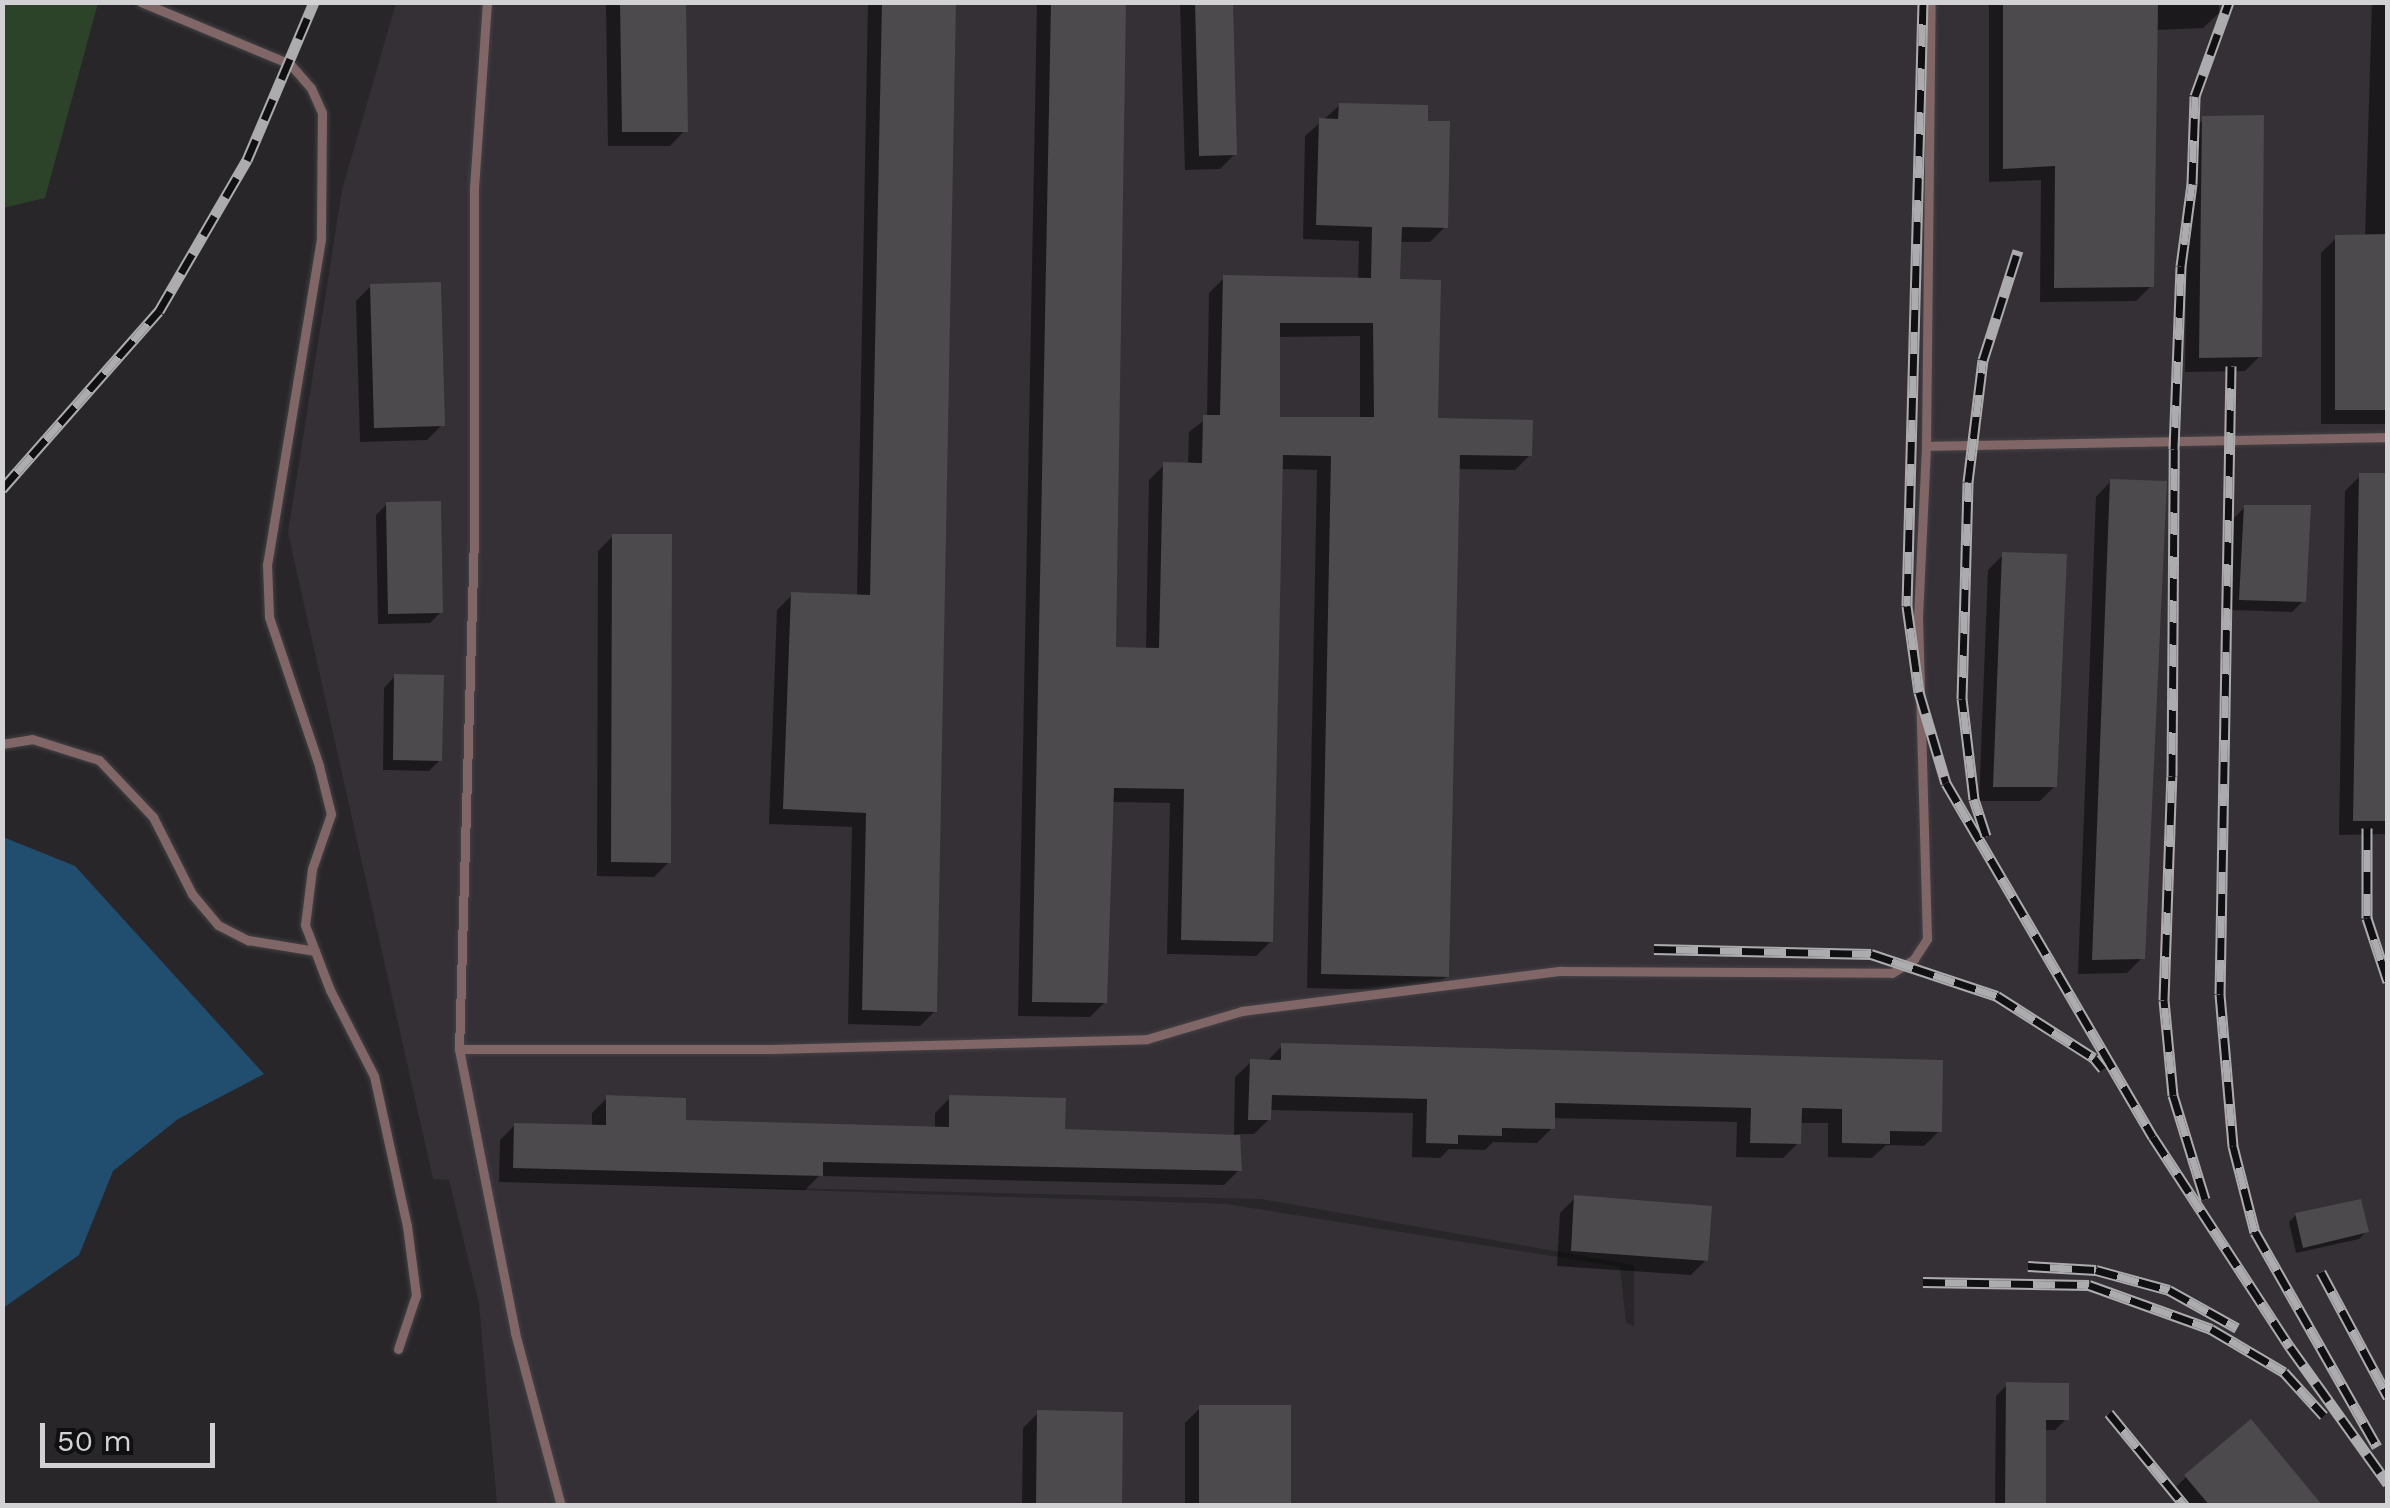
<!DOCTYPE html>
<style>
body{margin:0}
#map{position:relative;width:2390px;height:1508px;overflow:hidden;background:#282629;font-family:"Work Sans",sans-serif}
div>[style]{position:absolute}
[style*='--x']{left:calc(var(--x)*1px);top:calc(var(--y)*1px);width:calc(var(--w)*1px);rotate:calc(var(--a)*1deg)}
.built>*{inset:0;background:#352f36}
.green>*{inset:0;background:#2c432a}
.water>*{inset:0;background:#214e6f}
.shadow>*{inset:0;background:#0007}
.building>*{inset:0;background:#4c4a4d}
.roads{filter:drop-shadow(0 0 2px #434144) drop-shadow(0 0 2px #434144)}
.lane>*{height:9px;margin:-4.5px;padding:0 4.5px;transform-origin:4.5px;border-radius:4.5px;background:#806666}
.rail>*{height:11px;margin-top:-5.5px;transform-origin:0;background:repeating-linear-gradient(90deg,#100f11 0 22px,#acabad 0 44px);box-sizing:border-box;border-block:2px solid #acabad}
span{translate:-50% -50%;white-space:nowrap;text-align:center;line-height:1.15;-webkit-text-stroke:8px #100f11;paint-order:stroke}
.frame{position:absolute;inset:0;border:5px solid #d2d1d3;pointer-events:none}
.scale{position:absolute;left:40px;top:1423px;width:175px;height:45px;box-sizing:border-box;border:5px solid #d2d1d3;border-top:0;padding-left:12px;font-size:30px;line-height:35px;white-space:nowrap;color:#d2d1d3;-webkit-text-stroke:8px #100f11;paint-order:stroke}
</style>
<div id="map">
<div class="built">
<i style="clip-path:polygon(evenodd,396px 3px,2387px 3px,2387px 1505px,497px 1505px,479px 1304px,449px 1180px,433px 1179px,288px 533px,342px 190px,396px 3px,649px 1185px,1261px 1199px,1634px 1265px,1634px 1327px,1626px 1322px,1620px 1267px,1227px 1204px,649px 1185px)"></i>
</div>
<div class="green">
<i style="clip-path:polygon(2px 3px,98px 3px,45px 198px,3px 208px)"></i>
</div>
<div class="water">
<i style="clip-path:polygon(3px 837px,75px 866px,264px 1074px,178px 1119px,113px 1171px,79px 1255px,3px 1308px)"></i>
</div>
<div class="shadow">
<i style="clip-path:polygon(606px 2px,684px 2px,685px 130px,670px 146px,608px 146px)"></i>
<i style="clip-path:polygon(868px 2px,954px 2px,935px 1011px,920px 1026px,848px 1024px,852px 827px,769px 824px,777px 610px,792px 595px,857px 597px)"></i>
<i style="clip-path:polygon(evenodd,1037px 2px,1124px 2px,1113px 649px,1146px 650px,1149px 480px,1164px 465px,1188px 466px,1189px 432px,1207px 418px,1209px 293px,1224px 278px,1358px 281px,1359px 241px,1303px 239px,1305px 136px,1340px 105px,1426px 123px,1445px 227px,1430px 242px,1399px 242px,1398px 281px,1436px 420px,1530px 455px,1515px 470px,1457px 469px,1447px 976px,1432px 991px,1307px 988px,1317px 470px,1280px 469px,1271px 941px,1256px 956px,1167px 954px,1170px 803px,1111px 802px,1105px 1002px,1090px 1017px,1018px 1016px,1037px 2px,1360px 336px,1360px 419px,1278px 420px,1278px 337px,1360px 336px)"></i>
<i style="clip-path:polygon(1180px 2px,1231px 2px,1235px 154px,1220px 169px,1185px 170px)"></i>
<i style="clip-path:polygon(1989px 2px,2219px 2px,2219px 13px,2203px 28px,2155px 30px,2151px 286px,2136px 301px,2040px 302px,2041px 180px,1989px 182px)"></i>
<i style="clip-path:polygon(2372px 2px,2388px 2px,2388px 424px,2321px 424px,2321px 253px,2336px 238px,2365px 237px)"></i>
<i style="clip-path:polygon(2204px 119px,2260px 356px,2245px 371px,2185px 372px,2188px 134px)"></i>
<i style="clip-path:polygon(371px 286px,442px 425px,427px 440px,360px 442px,356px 301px)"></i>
<i style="clip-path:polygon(2360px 476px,2388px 476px,2388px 834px,2339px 835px,2345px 491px)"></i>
<i style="clip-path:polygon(2111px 481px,2142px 958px,2127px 973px,2078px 974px,2096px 497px)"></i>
<i style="clip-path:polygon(387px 504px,441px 612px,430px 623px,378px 624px,376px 515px)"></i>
<i style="clip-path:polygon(2245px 507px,2303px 601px,2292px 612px,2229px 610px,2234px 518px)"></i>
<i style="clip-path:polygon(613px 536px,669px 862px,654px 877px,597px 876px,598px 551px)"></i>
<i style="clip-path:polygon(2003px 555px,2055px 786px,2040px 801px,1979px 801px,1988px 570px)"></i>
<i style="clip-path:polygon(395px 676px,440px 760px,429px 771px,383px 770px,384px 688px)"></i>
<i style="clip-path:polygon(1282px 1046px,1941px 1063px,1939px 1131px,1924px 1146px,1886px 1145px,1872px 1158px,1828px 1157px,1828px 1123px,1799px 1123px,1798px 1143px,1783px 1158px,1736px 1157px,1737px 1122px,1553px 1118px,1552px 1128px,1537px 1143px,1493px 1142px,1485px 1150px,1449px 1149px,1440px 1158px,1412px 1157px,1413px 1113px,1269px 1110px,1269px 1119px,1254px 1134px,1237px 1134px,1239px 1170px,1224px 1185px,819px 1176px,805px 1190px,499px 1182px,500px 1140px,515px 1125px,592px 1127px,592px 1113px,607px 1098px,683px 1122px,935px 1129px,935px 1113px,950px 1098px,1063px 1131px,1234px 1137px,1235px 1077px,1251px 1062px,1266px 1062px)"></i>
<i style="clip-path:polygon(1575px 1198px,1706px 1260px,1691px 1275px,1557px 1266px,1560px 1213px)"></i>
<i style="clip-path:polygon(2296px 1215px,2366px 1232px,2359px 1239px,2296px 1253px,2289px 1222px)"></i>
<i style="clip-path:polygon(2007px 1385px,2066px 1419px,2055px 1430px,2044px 1430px,2043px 1506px,1995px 1506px,1996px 1396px)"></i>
<i style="clip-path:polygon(1200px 1408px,1288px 1506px,1185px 1506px,1185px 1423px)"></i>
<i style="clip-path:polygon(1038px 1413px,1119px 1506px,1022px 1506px,1023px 1428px)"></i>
<i style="clip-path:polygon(2186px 1477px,2319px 1506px,2183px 1506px,2171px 1492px)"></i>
</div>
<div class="building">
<i style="clip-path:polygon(620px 2px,686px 2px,688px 132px,622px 132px)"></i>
<i style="clip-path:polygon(882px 2px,956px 2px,937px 1012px,862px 1010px,866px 813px,783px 809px,791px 592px,870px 595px)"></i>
<i style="clip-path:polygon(evenodd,1051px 2px,1126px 2px,1116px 647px,1159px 648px,1163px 462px,1202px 463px,1203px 415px,1220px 415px,1223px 275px,1371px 278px,1372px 227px,1316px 225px,1319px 118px,1338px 119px,1339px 103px,1428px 105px,1428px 121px,1450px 121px,1448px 228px,1402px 227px,1400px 279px,1441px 280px,1438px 418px,1533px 420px,1532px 456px,1460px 455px,1449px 977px,1321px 974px,1331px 456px,1283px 455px,1273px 942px,1181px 940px,1184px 789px,1114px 788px,1107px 1003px,1032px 1002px,1051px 2px,1280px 323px,1373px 323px,1374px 417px,1280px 417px,1280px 323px)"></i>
<i style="clip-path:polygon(1195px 2px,1233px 2px,1237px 155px,1199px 156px)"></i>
<i style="clip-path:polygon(2003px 2px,2158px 2px,2154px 287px,2054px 288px,2055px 166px,2003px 169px)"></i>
<i style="clip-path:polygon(2264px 115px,2262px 357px,2199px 358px,2202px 116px)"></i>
<i style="clip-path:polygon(2388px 234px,2388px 410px,2335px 410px,2335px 235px)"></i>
<i style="clip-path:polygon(441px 282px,445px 426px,374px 428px,370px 284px)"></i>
<i style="clip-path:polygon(2359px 473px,2388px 473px,2388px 821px,2353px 821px)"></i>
<i style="clip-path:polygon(2110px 479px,2167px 481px,2145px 959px,2092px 960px)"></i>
<i style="clip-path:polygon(441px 501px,443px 613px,388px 614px,386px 502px)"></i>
<i style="clip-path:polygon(2244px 505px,2311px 505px,2306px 602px,2239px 600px)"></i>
<i style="clip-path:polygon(612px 534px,672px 534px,671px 863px,611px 862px)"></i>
<i style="clip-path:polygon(2002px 552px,2067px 554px,2057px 787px,1993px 787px)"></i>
<i style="clip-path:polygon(394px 674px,444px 675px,442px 761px,393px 760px)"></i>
<i style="clip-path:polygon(1281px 1043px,1943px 1060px,1942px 1132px,1890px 1131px,1890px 1144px,1842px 1143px,1842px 1109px,1802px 1108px,1801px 1144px,1750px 1143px,1751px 1108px,1555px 1103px,1555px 1129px,1502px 1128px,1502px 1136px,1458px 1135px,1458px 1144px,1426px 1143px,1427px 1099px,1272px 1095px,1271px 1120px,1248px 1120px,1250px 1059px,1281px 1060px)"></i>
<i style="clip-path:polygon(606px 1095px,686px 1098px,686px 1120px,949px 1127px,949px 1095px,1066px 1098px,1065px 1129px,1240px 1135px,1242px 1171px,823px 1162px,823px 1176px,513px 1168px,514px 1123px,606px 1125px)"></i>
<i style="clip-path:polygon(1574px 1195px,1712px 1206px,1708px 1261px,1571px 1251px)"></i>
<i style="clip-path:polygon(2361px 1199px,2369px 1232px,2303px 1248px,2295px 1213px)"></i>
<i style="clip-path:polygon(2006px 1382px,2069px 1383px,2069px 1420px,2046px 1420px,2046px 1506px,2005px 1506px)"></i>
<i style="clip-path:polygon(1199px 1405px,1291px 1405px,1291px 1506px,1199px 1506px)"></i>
<i style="clip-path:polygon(1037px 1410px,1123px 1412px,1122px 1506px,1036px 1506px)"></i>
<i style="clip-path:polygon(2251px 1419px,2323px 1506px,2210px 1506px,2184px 1475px)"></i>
</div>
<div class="roads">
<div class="lane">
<i style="--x:141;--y:2;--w:161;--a:22.6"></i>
<i style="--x:290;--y:64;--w:32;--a:49"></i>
<i style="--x:311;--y:88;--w:27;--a:66"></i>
<i style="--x:322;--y:113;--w:126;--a:90.5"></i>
<i style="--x:321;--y:239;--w:329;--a:99.4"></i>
<i style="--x:267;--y:564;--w:53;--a:87.8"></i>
<i style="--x:269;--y:617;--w:157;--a:71.4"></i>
<i style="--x:319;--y:766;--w:49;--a:76"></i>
<i style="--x:331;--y:814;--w:58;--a:109.1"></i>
<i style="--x:312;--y:869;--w:56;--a:97.1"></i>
<i style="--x:305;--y:925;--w:70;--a:69"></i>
<i style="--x:330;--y:990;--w:97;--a:62.9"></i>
<i style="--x:374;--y:1076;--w:154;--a:77.6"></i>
<i style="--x:407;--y:1226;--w:70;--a:82.6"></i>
<i style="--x:416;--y:1295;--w:57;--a:108.4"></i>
<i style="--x:487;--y:2;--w:185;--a:94"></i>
<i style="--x:474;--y:187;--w:349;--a:90"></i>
<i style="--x:474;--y:536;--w:513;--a:91.67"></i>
<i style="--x:459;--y:1049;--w:289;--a:78.8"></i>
<i style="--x:515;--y:1333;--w:179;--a:75.1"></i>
<i style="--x:1926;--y:446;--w:462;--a:-1.1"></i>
<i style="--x:2;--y:744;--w:30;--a:-9"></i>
<i style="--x:32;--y:739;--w:70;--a:17.4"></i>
<i style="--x:99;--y:760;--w:79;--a:46.5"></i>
<i style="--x:153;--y:817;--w:86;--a:63.1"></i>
<i style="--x:192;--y:894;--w:40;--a:50"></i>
<i style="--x:218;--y:925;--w:34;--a:27"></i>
<i style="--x:248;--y:940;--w:68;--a:9.3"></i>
<i style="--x:459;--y:1049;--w:312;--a:0"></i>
<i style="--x:771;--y:1049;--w:376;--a:-1.5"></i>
<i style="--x:1147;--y:1039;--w:99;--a:-16.4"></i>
<i style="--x:1242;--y:1011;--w:321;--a:-7.2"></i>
<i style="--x:1560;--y:971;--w:332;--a:0.3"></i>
<i style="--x:1892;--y:973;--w:26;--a:-32"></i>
<i style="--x:1914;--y:959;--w:24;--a:-57"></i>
<i style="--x:1927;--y:939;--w:322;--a:-91.6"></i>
<i style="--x:1918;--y:617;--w:171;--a:-87.3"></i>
<i style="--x:1926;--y:446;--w:444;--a:-89.4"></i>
</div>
</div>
<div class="rail">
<i style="--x:1923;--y:2;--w:604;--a:91.52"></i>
<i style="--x:1907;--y:606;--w:87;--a:82.1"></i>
<i style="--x:1919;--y:692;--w:95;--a:73.5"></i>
<i style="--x:1946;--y:783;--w:410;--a:59.7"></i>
<i style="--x:2153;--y:1137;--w:251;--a:56.9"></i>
<i style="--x:2290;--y:1347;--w:168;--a:54.4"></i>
<i style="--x:2231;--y:366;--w:628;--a:91"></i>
<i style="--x:2220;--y:994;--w:153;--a:85.1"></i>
<i style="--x:2233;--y:1146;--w:89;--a:75.7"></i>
<i style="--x:2255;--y:1232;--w:247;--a:60.4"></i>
<i style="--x:2;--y:489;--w:237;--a:-48.6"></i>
<i style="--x:159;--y:311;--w:175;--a:-59.8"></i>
<i style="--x:247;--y:160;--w:172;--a:-67"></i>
<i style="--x:2367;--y:828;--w:90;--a:90"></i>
<i style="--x:2367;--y:918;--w:67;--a:71.8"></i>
<i style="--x:1986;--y:836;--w:39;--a:-108"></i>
<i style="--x:1974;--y:799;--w:101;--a:-96.8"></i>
<i style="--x:1962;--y:699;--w:217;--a:-88.4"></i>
<i style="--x:1968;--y:482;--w:123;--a:-83"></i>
<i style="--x:1983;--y:360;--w:115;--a:-72.3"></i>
<i style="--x:1654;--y:949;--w:217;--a:1.3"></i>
<i style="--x:1871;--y:954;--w:133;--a:18.4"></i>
<i style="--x:1997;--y:996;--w:115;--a:32.6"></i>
<i style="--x:2094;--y:1058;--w:14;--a:51"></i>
<i style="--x:2205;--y:1199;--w:109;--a:-107.1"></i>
<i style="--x:2173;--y:1095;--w:95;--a:-95.4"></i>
<i style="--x:2164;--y:1000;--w:224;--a:-88"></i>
<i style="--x:2172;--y:776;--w:327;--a:-89.6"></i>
<i style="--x:2174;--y:449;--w:183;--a:-87.8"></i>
<i style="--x:2181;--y:266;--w:83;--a:-82.4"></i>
<i style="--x:2192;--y:184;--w:88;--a:-88"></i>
<i style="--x:2195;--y:96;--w:100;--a:-70.1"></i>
<i style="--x:2028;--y:1266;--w:68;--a:3.4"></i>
<i style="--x:2096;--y:1270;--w:76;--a:15.3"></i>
<i style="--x:2169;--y:1290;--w:78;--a:29.2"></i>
<i style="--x:2321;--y:1272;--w:142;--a:61.8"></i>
<i style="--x:1923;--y:1282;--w:166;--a:1"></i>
<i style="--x:2089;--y:1285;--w:130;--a:19.8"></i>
<i style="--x:2211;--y:1329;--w:85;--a:30.5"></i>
<i style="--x:2284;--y:1372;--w:59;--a:47.7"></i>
<i style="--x:2109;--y:1413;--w:120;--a:50.7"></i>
</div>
<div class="frame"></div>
<div class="scale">50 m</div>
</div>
